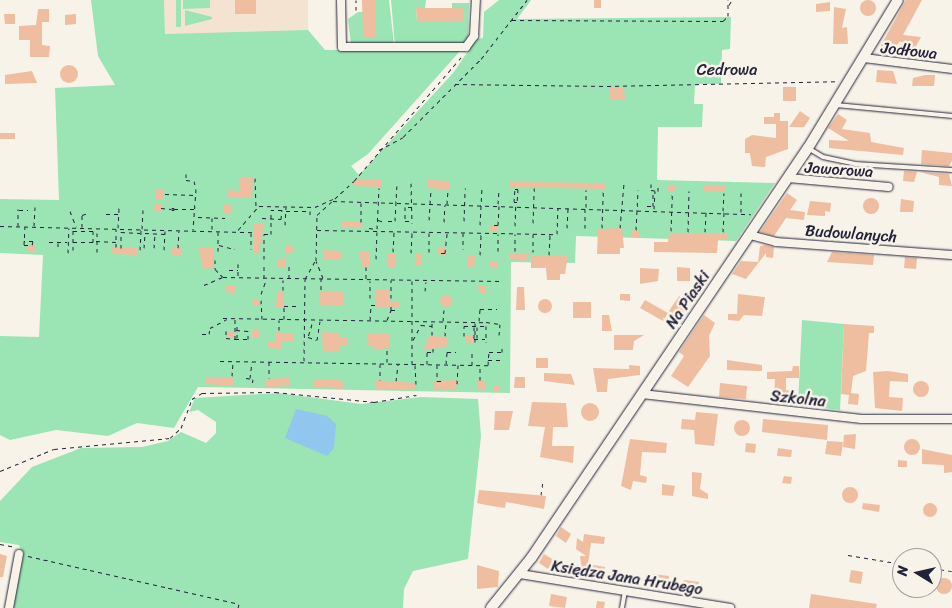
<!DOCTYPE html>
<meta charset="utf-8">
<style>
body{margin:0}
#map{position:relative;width:952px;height:608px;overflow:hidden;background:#f7f3e8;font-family:Sriracha,sans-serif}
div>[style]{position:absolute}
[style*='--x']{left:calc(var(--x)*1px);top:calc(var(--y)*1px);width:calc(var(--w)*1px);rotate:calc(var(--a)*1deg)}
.built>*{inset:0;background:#f5e3d2}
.green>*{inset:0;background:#9be4b3}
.water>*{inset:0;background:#91c6ee}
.building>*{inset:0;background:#efbda0}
.round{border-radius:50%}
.path>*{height:1px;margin-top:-0.5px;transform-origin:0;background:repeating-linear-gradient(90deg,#22223b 0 4px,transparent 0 8px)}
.roads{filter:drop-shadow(0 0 1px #22223b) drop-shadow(0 0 1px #22223b)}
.service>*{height:4px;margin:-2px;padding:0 2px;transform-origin:2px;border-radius:2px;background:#f7f3e8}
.minor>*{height:8px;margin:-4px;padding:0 4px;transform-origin:4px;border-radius:4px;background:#f7f3e8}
.tertiary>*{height:10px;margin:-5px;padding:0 5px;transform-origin:5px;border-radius:5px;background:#f7f3e8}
span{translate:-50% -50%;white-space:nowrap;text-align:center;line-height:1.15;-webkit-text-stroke:5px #f7f3e8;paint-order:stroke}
.street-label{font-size:16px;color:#22223b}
.north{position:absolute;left:892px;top:548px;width:50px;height:50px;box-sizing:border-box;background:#f7f3e8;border:1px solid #a29fa3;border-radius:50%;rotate:279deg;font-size:14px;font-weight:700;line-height:20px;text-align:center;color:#22223b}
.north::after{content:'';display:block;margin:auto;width:18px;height:22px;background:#22223b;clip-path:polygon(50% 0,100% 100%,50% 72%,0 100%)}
</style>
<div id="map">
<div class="built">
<i style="clip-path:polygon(164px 0,308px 0,308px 32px,165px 34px)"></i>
</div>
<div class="green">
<i style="clip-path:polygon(91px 0,164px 0,165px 34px,308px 30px,325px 50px,460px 51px,368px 154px,351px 166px,359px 175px,454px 72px,476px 39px,483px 38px,484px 12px,499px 0,531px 0,517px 19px,731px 17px,730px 49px,722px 50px,721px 84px,695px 84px,694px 104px,703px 104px,702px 127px,658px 127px,657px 180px,775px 183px,736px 241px,576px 236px,575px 263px,511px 262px,510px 393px,198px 387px,174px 428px,137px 423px,108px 436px,56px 430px,10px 440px,0 435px,0 336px,39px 337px,43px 255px,0 253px,0 199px,59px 200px,55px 88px,115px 85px,98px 56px)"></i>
<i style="clip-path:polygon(176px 0,181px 0,181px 27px,176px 27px)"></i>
<i style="clip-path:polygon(183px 0,210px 0,210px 8px,183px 9px)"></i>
<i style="clip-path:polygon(375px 0,389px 0,394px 45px,351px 44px,348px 19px,358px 12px,363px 12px,363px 37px,375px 37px)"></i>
<i style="clip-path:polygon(391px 0,426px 0,425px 8px,416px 9px,417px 21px,464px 21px,464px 8px,452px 8px,452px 3px,469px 3px,468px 37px,464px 44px,395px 45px)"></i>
<i style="clip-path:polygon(185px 10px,212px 17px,212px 19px,185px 26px)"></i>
<i style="clip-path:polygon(802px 320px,844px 324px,840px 410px,798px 405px)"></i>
<i style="clip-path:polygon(279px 393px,361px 404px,421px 397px,478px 399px,481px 436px,468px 559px,413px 571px,404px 589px,403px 608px,12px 608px,22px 552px,19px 545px,0 542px,0 501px,32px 467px,81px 448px,142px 447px,168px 441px,181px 432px,206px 443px,216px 433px,216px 422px,198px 410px,189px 412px,195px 398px)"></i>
</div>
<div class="water">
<i style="clip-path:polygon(296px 409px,327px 416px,336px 424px,334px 448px,327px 456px,285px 438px)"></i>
</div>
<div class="building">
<i class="round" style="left:860px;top:0;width:16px;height:16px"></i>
<i style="clip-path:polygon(235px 0,256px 0,256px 14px,235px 14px)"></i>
<i style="clip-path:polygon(362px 0,375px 0,376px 37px,363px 37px)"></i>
<i style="clip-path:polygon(594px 0,601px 0,601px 8px,594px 8px)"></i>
<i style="clip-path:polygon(906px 0,922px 0,903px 35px,921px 37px,914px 50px,900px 41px,889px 55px,879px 49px)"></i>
<i style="clip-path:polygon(830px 2px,830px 11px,816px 12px,816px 4px)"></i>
<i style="clip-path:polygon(834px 7px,846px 9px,842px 28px,847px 27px,848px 44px,833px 44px)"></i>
<i style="clip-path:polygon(416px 8px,464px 8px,464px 21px,417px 21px)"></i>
<i style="clip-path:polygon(38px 9px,49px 9px,49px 22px,42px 22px,42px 45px,50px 46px,49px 57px,30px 57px,30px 40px,19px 40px,19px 26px,36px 25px)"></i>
<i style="clip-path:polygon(4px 14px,15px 14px,15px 24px,5px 24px)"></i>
<i style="clip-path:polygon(76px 14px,76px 24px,65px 25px,65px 15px)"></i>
<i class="round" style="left:60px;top:65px;width:18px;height:18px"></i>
<i style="clip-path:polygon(877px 70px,893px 71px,897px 84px,876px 82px)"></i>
<i style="clip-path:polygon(32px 71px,37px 83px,5px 84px,5px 75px)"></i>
<i style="clip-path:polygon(925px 75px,935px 75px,934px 86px,912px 86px,913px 78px)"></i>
<i style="clip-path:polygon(783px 87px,796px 87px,796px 101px,783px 101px)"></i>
<i style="clip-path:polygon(609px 88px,624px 88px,625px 99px,609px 99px)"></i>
<i style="clip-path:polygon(800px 111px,810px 118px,804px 127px,789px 127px)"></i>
<i style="clip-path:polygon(774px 113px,780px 113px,780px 121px,788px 121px,788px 149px,766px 157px,765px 167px,752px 166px,750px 153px,745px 153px,745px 139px,752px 135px,776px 138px,776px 124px,764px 124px,764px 117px,774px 117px)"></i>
<i style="clip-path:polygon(838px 114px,847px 120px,842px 129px,870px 133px,871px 142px,904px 148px,903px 155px,829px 148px,829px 140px,849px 141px,828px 128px)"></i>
<i style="clip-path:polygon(0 133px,15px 133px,15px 139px,0 139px)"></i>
<i style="clip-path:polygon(922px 150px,952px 153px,952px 161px,949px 166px,921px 164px)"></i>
<i style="clip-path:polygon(835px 164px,863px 168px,862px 179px,833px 173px)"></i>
<i style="clip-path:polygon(904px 171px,917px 172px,914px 182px,903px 181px)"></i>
<i style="clip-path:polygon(920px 172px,949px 174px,952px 186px,939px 185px,939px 177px)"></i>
<i style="clip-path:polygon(239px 177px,253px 177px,252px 198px,227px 198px,227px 190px,239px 191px)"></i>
<i style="clip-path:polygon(371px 179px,381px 180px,381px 187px,353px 186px,354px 180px)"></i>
<i style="clip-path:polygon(428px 180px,450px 181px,450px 190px,428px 188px)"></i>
<i style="clip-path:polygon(510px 182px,605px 183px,605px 189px,510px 187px)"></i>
<i style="clip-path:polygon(667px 185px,675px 185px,675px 192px,667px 192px)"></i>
<i style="clip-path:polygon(704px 185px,725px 186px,725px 192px,704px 191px)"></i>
<i style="clip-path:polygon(156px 189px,163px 189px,163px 199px,156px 199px)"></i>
<i style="clip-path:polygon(787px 193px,797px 200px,790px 210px,805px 212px,804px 220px,786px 218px,774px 236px,760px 232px)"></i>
<i class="round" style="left:863px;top:198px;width:16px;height:16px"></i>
<i style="clip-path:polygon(901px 199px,914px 201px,913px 212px,900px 212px)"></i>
<i style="clip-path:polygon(810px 201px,831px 203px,830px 212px,825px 211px,825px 216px,807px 215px)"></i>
<i style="clip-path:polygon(155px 203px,161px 204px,161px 212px,154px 212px)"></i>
<i style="clip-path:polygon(224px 204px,231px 205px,231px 213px,224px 213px)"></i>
<i style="clip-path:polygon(341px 221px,361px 222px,361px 228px,341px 228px)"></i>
<i style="clip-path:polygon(254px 224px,264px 224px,259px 253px,254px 253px)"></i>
<i style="clip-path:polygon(489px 226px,498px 226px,498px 232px,489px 232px)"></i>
<i style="clip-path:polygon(622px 228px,624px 248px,620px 248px,620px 254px,597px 254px,598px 229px)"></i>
<i style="clip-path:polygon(632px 230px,640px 231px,639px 238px,631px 237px)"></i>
<i style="clip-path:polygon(669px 233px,728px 233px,728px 240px,718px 240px,717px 253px,654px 252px,654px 242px,668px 242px)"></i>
<i style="clip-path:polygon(766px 245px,774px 247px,773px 258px,766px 257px,766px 253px,746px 279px,732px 274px,741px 261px,758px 262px,760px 246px)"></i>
<i style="clip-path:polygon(28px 246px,36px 246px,36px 252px,27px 252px)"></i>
<i style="clip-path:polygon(286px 246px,294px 246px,292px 253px,285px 253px)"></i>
<i style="clip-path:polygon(198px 247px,213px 247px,214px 268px,203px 269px)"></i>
<i style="clip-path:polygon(438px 247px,445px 247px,445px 255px,438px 254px)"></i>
<i style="clip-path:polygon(112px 248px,137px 248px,137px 255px,112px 254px)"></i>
<i style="clip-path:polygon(172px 248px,181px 248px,181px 255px,172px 256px)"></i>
<i style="clip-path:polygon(323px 250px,341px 251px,341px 259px,323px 259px)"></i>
<i style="clip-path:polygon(358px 251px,370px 251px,370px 267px,363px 267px)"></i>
<i style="clip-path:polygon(832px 252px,874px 255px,873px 265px,827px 262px)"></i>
<i style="clip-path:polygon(509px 253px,515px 253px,530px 254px,525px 261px,509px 259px)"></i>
<i style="clip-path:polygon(388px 254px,395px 254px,396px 267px,388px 267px)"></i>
<i style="clip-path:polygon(415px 254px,422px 254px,422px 266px,415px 266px)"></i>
<i style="clip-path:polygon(467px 255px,475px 256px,474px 268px,467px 268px)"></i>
<i style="clip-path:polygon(531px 255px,568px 255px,565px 274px,560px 274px,560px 280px,547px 280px,546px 268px,531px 268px)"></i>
<i style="clip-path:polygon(905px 257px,917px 258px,916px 269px,904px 268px)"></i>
<i style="clip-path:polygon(285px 258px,285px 268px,278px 268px,278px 259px)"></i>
<i style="clip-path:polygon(497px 261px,497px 268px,490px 268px,490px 262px)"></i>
<i style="clip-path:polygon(677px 267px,690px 268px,690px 281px,677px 281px)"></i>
<i style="clip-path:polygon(640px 268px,659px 269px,658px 281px,640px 284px)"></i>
<i style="clip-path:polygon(226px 286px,235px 286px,235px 293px,225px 292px)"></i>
<i style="clip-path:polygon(478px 286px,486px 286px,486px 293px,479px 293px)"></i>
<i style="clip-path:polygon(517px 287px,524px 287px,525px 310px,516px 310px)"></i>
<i style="clip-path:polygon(376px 290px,390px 290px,390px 301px,399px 301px,399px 307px,376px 307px)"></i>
<i style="clip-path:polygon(277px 291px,284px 291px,283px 307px,276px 307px)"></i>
<i style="clip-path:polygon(319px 291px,343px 292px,343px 305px,319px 306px)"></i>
<i style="clip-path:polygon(620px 294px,630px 294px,630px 301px,620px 300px)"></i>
<i style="clip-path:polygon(738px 294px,765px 297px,762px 316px,744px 315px,739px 321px,728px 320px,728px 314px,737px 314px)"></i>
<i class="round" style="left:440px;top:295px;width:12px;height:12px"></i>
<i style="clip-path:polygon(679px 296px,690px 302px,679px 318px,669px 311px)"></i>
<i class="round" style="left:538px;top:299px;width:14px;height:14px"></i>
<i style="clip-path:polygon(252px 300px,260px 300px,260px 306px,253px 306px)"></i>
<i style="clip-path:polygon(645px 300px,668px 313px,663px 321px,640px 308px)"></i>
<i style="clip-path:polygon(573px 302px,591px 302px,591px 318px,573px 318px)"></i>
<i style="clip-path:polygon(602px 315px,609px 315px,612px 331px,602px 331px)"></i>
<i style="clip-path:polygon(704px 315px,715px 323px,709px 336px,710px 356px,688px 387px,671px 376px,684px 356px,679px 352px)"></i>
<i style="clip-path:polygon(844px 324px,874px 326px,874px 333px,869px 333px,866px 371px,853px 376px,851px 393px,859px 394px,858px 405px,848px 404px,849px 395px,841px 394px)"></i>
<i style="clip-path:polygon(252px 330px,259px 330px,259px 338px,252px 337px)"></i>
<i style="clip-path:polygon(227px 331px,235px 331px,234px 338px,227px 338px)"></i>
<i style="clip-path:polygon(276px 332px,294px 334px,294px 341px,282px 341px,282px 349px,267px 348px,267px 341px,275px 341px)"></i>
<i style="clip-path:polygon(322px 332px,340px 333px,340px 338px,347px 338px,347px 345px,340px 345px,340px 351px,323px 351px)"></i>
<i style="clip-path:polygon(367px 334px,390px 334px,390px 348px,373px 350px,373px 345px,367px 345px)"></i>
<i style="clip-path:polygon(614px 335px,644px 335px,634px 341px,633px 350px,614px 350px)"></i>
<i style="clip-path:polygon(429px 336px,448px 337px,448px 346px,423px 350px)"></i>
<i style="clip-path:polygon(465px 336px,474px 336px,473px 343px,465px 342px)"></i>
<i style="clip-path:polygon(536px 358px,548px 358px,548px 368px,536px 368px)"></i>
<i style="clip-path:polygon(727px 360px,762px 365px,762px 371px,727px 370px)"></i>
<i style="clip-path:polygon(629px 365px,640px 366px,640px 375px,608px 379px,607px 392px,597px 392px,593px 368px,629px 369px)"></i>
<i style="clip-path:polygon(793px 366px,799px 366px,799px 378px,786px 378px,786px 390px,792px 391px,792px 403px,774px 402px,775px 379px,767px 379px,767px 372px,792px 371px)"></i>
<i style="clip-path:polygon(888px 371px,908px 374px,908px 382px,890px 381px,889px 397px,903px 398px,902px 411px,875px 408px,873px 372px)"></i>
<i style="clip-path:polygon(544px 373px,571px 374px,575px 385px,544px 381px)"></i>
<i style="clip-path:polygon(233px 377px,233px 386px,206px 384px,206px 378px)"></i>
<i style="clip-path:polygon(515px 377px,525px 377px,525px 388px,514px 388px)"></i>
<i style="clip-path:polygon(290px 378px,290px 386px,266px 387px,266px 379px)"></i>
<i style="clip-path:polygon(313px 380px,338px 380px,344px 382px,344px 389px,313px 387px)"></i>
<i style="clip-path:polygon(375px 380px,415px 383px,415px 390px,375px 389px)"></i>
<i style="clip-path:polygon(457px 380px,456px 390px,434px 390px,434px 381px)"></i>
<i style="clip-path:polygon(478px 380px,485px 381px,485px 389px,477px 389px)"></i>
<i class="round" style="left:913px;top:381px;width:16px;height:16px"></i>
<i style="clip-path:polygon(720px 383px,747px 386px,746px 399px,719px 397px)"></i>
<i style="clip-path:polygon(493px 385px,500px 385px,500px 392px,493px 392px)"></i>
<i style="clip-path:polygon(532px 402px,566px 403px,568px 427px,553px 427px,552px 446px,574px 446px,573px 463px,540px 457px,545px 427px,528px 426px)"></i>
<i class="round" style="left:581px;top:403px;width:18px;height:18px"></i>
<i style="clip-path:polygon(495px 411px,513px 411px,509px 430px,494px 430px)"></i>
<i style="clip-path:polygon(696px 412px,718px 414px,714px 446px,695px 444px,694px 430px,681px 429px,682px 419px,695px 420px)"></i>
<i style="clip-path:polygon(763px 419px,828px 425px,827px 440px,762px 432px)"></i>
<i class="round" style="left:734px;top:420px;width:16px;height:16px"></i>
<i style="clip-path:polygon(856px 434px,855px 449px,843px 447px,844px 435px)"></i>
<i style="clip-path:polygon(630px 439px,667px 443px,666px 453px,642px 452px,640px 475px,647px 477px,646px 483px,633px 481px,631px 490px,621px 486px)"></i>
<i class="round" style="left:904px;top:439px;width:16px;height:16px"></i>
<i style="clip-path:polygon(827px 441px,843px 442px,841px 456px,825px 454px)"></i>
<i style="clip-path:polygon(746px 443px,756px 444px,755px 453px,745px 452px)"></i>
<i style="clip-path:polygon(778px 448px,792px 450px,791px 457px,777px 456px)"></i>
<i style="clip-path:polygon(922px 449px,952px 455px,952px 472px,944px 473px,944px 465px,922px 464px)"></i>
<i style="clip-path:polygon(898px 460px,907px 461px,907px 467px,898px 467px)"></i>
<i style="clip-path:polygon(692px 472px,702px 473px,700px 489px,708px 494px,708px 499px,692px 496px)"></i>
<i style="clip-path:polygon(784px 476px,792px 477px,791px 484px,782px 483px)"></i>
<i style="clip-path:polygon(662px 484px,675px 486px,673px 496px,662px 495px)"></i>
<i class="round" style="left:842px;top:487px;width:16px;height:16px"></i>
<i style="clip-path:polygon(479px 490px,546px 496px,544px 509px,506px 502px,505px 508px,486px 505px,477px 503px)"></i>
<i style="clip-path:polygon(863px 503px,880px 505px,879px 512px,862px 509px)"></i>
<i class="round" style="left:923px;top:503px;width:14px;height:14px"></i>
<i style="clip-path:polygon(561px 527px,571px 534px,566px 543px,556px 536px)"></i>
<i style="clip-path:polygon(584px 534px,605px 537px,604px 544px,591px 543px,588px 564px,605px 567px,603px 575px,582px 571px,580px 556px,586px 556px,576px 549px,577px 538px,583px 542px)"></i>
<i style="clip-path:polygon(0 554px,7px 556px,3px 577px,0 577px)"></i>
<i style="clip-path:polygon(544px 554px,554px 560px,548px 569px,539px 563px)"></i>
<i style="clip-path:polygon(477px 565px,499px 571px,498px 587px,477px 589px)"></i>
<i style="clip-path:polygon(851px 570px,863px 572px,861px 584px,849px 582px)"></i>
<i style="clip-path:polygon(653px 574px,669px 576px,667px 587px,651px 585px)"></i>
<i class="round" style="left:936px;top:578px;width:16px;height:16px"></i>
<i style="clip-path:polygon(684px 580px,699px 582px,698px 589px,683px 587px)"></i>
<i style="clip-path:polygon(551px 594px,567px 597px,565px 608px,549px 606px)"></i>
<i style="clip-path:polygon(811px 594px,877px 604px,876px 608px,809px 608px)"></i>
<i style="clip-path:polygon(597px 601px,605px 602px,604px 608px,596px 608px)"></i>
</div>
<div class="path">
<i style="--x:729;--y:5;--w:6;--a:-59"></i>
<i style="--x:356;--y:10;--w:10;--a:-90"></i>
<i style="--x:512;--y:20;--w:211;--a:0.3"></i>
<i style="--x:723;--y:21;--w:7;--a:-45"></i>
<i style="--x:728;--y:16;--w:16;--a:-90"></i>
<i style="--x:455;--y:84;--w:152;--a:0.8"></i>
<i style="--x:607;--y:86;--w:230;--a:-1.2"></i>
<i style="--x:379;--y:150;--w:27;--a:-28"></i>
<i style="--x:403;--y:137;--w:110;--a:-45"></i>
<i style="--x:481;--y:59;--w:75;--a:-52.1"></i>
<i style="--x:186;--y:174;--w:6;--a:90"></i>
<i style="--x:186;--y:180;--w:8;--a:7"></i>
<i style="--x:194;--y:181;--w:8;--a:76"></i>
<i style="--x:196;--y:189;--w:41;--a:94.2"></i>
<i style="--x:255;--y:178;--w:31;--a:88"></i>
<i style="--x:411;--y:183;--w:40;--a:88.6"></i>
<i style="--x:651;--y:184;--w:6;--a:90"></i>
<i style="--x:651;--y:190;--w:7;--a:8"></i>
<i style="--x:658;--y:191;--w:6;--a:-90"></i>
<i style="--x:515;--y:189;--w:3;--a:0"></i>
<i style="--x:518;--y:189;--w:13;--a:94"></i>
<i style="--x:517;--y:202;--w:3;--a:180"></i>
<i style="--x:514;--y:202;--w:13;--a:-86"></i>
<i style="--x:165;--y:194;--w:30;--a:2"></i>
<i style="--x:333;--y:201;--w:418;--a:1.8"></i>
<i style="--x:361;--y:203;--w:19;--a:90"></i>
<i style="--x:430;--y:204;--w:15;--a:-86"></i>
<i style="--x:447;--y:204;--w:14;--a:-86"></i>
<i style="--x:498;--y:204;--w:14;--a:-86"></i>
<i style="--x:647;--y:206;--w:4;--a:0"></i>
<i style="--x:653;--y:206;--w:15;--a:-90"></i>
<i style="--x:412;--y:207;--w:7;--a:180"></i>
<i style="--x:405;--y:207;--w:14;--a:90"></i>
<i style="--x:405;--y:221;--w:7;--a:0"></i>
<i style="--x:586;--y:207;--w:17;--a:-90"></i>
<i style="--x:161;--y:208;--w:10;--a:6"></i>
<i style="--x:172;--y:208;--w:2;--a:0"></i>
<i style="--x:174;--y:208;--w:2;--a:90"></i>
<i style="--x:174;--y:210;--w:2;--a:180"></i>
<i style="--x:172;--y:210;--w:2;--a:-90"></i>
<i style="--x:174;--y:209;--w:20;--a:0"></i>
<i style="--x:654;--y:209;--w:18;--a:-87"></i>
<i style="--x:19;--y:210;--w:9;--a:0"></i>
<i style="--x:70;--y:211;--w:17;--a:69"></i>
<i style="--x:286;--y:211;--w:24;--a:0"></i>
<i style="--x:310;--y:211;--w:6;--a:90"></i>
<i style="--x:723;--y:211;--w:18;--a:-87"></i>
<i style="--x:741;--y:212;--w:19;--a:-90"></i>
<i style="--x:106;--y:214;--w:12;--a:0"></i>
<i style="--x:198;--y:217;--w:27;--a:2"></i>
<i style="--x:262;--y:218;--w:19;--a:3"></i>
<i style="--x:281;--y:219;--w:9;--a:-84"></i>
<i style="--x:282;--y:210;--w:11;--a:180"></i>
<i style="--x:378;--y:220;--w:6;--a:18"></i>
<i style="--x:429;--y:220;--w:14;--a:-86"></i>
<i style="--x:388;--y:221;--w:7;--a:0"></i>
<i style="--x:395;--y:221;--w:35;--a:-87"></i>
<i style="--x:464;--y:221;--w:33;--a:-88"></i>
<i style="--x:444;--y:222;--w:17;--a:-87"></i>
<i style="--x:533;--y:223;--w:35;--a:-88"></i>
<i style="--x:285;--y:225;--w:18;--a:-87"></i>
<i style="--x:480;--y:225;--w:37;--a:-87"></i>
<i style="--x:494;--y:225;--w:4;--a:0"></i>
<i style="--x:498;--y:225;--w:19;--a:-87"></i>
<i style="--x:0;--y:226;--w:254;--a:1.4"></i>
<i style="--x:18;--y:226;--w:17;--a:-90"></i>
<i style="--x:34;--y:226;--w:19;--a:-87"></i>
<i style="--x:515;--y:226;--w:23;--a:-88"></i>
<i style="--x:82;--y:227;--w:12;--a:-90"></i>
<i style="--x:82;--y:215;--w:6;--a:-18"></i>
<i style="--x:118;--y:228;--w:22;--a:-87"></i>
<i style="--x:369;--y:228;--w:7;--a:8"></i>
<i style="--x:567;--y:228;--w:21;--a:-87"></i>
<i style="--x:585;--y:228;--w:19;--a:-90"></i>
<i style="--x:602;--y:228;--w:37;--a:-88"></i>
<i style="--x:620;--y:228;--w:45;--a:-84.9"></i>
<i style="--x:142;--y:229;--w:19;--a:-87"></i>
<i style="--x:212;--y:229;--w:11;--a:-90"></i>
<i style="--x:377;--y:229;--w:41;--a:-87.2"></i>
<i style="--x:238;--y:230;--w:32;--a:-49"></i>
<i style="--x:259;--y:206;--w:56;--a:1"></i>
<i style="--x:315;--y:207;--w:20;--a:-24"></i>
<i style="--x:317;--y:230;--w:240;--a:1"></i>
<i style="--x:557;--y:234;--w:26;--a:-88"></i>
<i style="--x:636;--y:230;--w:40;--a:-87.1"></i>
<i style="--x:671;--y:231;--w:38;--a:-88"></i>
<i style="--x:688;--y:232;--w:41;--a:-88.6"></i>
<i style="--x:705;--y:232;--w:20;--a:-87"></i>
<i style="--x:723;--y:232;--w:20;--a:-87"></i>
<i style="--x:97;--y:233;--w:19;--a:90"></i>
<i style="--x:251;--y:233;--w:16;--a:90"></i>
<i style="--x:463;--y:233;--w:16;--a:90"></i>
<i style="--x:271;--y:234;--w:24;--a:-90"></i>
<i style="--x:533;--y:234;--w:18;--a:90"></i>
<i style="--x:96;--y:241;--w:20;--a:3"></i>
<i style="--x:49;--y:242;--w:18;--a:0"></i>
<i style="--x:73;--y:242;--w:20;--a:0"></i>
<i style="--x:93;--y:242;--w:11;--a:-90"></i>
<i style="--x:93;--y:231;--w:20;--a:180"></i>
<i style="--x:58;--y:243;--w:6;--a:90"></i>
<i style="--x:24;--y:245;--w:8;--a:0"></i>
<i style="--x:32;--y:245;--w:4;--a:-76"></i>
<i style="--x:33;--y:241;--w:9;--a:180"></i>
<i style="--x:24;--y:245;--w:18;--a:-87"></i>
<i style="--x:219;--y:245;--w:16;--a:15"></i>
<i style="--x:116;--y:247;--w:18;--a:-90"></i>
<i style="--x:121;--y:248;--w:16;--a:-90"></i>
<i style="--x:121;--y:232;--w:19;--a:3"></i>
<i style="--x:144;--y:248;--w:15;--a:-86"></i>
<i style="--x:145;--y:233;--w:20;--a:3"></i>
<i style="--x:154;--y:248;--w:14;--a:-86"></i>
<i style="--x:178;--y:248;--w:17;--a:-87"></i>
<i style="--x:73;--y:250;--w:22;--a:-90"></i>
<i style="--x:140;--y:250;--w:21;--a:-87"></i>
<i style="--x:164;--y:250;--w:19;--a:-87"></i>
<i style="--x:218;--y:251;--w:19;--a:-90"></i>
<i style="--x:498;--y:251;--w:17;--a:-90"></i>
<i style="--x:515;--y:251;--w:17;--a:-90"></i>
<i style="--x:393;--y:252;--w:20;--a:-87"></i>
<i style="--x:429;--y:252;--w:19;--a:-90"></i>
<i style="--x:68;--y:253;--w:25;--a:-88"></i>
<i style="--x:411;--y:253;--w:21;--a:-87"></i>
<i style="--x:441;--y:253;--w:4;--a:0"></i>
<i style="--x:445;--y:253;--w:20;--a:-84"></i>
<i style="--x:480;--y:255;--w:22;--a:-87"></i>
<i style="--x:549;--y:255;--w:21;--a:-87"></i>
<i style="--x:264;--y:259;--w:25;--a:-90"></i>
<i style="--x:264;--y:234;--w:8;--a:0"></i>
<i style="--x:376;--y:259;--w:27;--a:-88"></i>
<i style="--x:215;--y:260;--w:9;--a:90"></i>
<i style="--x:215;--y:269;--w:11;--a:45"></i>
<i style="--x:238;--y:264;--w:14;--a:90"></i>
<i style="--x:366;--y:267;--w:12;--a:90"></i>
<i style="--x:229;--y:270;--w:9;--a:0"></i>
<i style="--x:264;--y:278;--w:12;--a:-90"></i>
<i style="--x:289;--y:278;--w:14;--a:-90"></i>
<i style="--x:321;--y:278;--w:12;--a:90"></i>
<i style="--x:323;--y:278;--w:18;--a:-112"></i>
<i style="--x:316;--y:261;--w:46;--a:-88.8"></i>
<i style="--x:317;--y:215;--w:50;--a:-42.6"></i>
<i style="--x:354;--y:181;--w:167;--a:-49.1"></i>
<i style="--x:204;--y:285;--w:21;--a:-23"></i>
<i style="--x:223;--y:277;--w:280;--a:0.8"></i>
<i style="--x:283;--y:290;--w:10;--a:-90"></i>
<i style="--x:425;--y:291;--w:9;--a:-84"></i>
<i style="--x:261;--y:294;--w:15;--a:-70"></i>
<i style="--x:370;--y:298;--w:17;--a:-90"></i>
<i style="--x:391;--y:298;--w:18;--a:-90"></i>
<i style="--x:261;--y:300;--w:19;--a:87"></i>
<i style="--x:391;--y:310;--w:6;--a:-90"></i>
<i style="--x:223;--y:318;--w:263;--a:0.9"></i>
<i style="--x:486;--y:322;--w:14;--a:8"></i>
<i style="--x:500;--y:324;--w:11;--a:95"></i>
<i style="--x:284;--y:319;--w:13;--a:-90"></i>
<i style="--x:284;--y:306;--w:13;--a:0"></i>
<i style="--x:370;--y:320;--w:15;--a:-86"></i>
<i style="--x:371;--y:305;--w:4;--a:0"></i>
<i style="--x:387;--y:320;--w:11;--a:-68"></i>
<i style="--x:391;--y:310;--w:7;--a:0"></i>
<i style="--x:443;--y:321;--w:11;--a:-85"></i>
<i style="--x:479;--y:321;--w:12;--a:-85"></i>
<i style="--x:480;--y:309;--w:17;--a:0"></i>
<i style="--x:475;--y:323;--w:19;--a:90"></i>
<i style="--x:312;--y:324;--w:14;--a:107"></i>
<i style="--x:308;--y:337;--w:9;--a:18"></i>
<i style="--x:317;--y:340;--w:19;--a:-81"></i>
<i style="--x:474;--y:327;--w:12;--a:90"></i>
<i style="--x:474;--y:339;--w:11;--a:0"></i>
<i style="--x:477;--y:327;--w:11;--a:90"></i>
<i style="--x:279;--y:330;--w:10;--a:-90"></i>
<i style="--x:226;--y:331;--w:7;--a:90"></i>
<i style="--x:226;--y:338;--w:9;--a:6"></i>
<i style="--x:235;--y:339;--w:20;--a:-90"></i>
<i style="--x:202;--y:334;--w:7;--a:0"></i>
<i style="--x:209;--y:334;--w:6;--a:-81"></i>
<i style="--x:210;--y:328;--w:19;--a:-28"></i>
<i style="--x:432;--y:335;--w:14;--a:-90"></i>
<i style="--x:445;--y:336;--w:14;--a:-86"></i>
<i style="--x:464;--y:336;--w:10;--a:-90"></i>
<i style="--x:464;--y:326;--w:22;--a:0"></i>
<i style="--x:486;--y:326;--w:16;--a:90"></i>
<i style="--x:237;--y:338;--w:15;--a:-90"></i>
<i style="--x:235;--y:339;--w:13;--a:0"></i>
<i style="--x:248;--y:339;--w:8;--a:-90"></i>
<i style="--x:248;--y:331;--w:12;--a:-175"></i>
<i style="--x:413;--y:340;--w:17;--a:-62"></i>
<i style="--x:421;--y:325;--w:11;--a:5"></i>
<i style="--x:488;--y:360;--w:14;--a:0"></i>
<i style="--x:220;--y:361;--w:268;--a:0.9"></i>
<i style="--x:488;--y:365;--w:13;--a:-86"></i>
<i style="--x:489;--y:352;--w:13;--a:0"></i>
<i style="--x:502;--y:352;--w:6;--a:-90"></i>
<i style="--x:304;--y:361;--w:82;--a:-89.3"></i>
<i style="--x:305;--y:279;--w:21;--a:-61"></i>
<i style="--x:269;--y:362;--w:16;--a:90"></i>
<i style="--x:387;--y:362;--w:14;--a:-90"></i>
<i style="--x:380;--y:364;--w:16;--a:90"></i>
<i style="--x:412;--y:364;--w:83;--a:-90"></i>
<i style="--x:427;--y:364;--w:12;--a:-90"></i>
<i style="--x:427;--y:352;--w:6;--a:0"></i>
<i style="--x:433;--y:352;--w:4;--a:-90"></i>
<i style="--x:446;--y:364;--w:12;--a:-85"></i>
<i style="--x:447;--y:352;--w:9;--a:0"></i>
<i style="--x:415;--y:365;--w:19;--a:87"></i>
<i style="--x:437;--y:365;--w:16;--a:90"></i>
<i style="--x:437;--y:381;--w:5;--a:0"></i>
<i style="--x:472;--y:365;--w:14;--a:-90"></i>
<i style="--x:232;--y:376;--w:14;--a:-86"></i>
<i style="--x:246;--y:378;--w:7;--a:8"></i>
<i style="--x:253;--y:379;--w:6;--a:99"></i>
<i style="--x:250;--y:378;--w:16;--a:-83"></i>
<i style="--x:480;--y:380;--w:14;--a:-90"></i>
<i style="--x:396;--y:381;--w:17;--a:-83"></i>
<i style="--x:457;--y:384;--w:19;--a:-87"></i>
<i style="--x:0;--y:471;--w:58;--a:-22.2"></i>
<i style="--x:54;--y:449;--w:117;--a:-5.4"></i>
<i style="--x:170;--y:438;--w:15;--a:-42"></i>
<i style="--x:181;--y:428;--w:31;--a:-69"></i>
<i style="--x:192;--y:399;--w:12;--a:-31"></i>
<i style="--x:202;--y:393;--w:73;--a:-0.8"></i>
<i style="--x:275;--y:392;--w:100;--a:5.8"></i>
<i style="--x:374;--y:402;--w:43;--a:-9.5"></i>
<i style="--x:541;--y:495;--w:14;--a:-82"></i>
<i style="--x:0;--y:544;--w:16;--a:11"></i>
<i style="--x:848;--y:555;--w:55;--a:9.5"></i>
<i style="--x:28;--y:556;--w:216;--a:12.8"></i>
<i style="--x:239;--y:604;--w:4;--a:104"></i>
<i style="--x:932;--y:568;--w:20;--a:9"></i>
</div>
<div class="roads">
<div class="service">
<i style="--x:836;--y:105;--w:117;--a:5.4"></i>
<i style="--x:808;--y:148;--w:17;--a:31"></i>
<i style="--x:823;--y:157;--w:33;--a:12"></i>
<i style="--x:855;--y:164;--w:97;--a:3.5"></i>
<i style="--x:622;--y:608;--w:17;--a:-80"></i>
</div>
<div class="minor">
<i style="--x:341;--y:0;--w:47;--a:88.8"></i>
<i style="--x:342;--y:47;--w:124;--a:0"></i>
<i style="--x:466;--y:47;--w:14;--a:-54"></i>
<i style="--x:474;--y:36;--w:36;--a:-87"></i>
<i style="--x:864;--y:58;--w:89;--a:7.1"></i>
<i style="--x:788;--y:178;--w:101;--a:5.1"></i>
<i style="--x:750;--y:235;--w:27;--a:15"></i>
<i style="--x:776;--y:242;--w:176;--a:4.2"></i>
<i style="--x:642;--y:394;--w:221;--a:6.5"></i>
<i style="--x:862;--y:419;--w:90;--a:0"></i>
<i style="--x:520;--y:574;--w:213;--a:9.2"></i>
<i style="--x:9;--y:608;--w:55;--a:-79.5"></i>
</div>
<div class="tertiary">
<i style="--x:491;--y:608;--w:65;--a:-51.2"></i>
<i style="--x:532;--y:557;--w:493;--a:-56"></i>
<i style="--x:808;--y:148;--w:173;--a:-58.7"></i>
</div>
</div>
<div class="street-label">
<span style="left:909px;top:51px;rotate:6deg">Jodłowa</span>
<span style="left:727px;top:70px">Cedrowa</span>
<span style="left:839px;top:170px;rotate:4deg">Jaworowa</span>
<span style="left:851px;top:234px;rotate:4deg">Budowlanych</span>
<span style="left:688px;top:300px;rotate:-56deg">Na Piaski</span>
<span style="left:798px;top:399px;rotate:6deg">Szkolna</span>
<span style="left:627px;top:578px;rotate:9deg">Księdza Jana Hrubego</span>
</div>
<div class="north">N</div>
</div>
